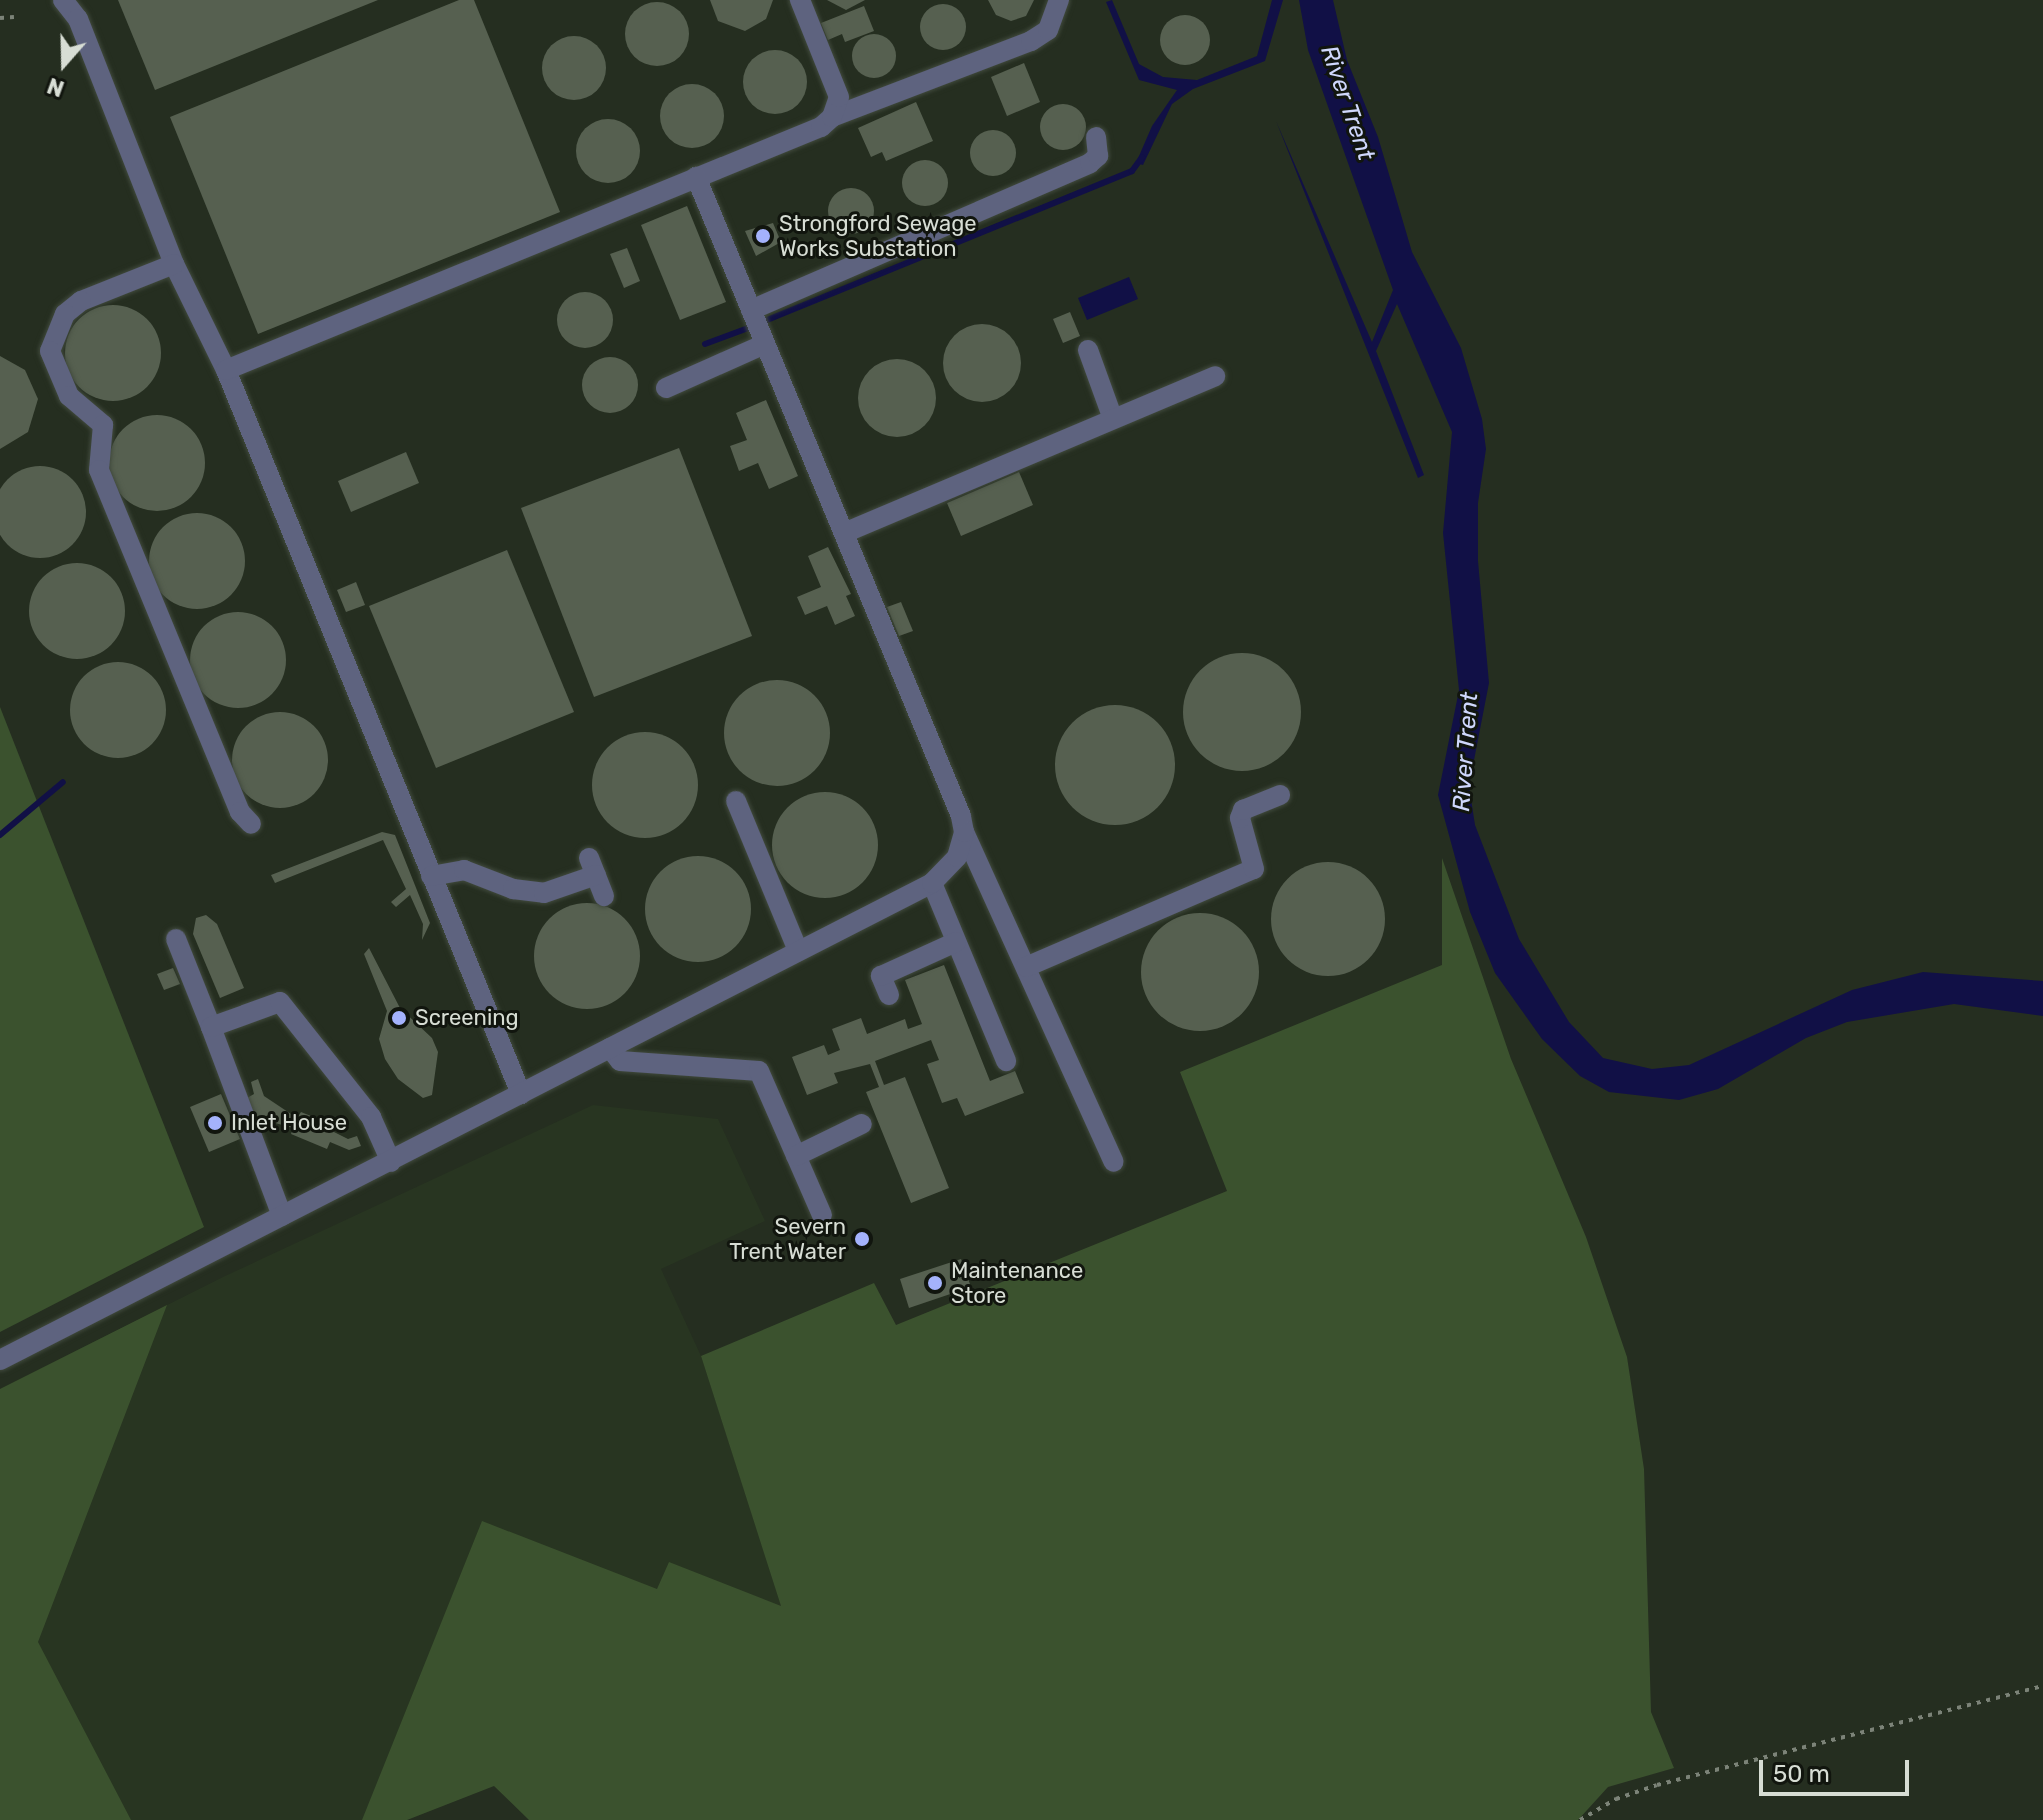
<!DOCTYPE html>
<style>
body{margin:0}
#map{position:relative;width:2043px;height:1820px;overflow:hidden;background:#252e20;font-family:Rubik,sans-serif}
div>[style]{position:absolute}
[style*='--x']{left:calc(var(--x)*1px);top:calc(var(--y)*1px);width:calc(var(--w)*1px);rotate:calc(var(--a)*1deg)}
.built>*{inset:0;background:#283521}
.green>*{inset:0;background:#3b522e}
.water>*{inset:0;background:#111046}
.stream>*{height:6px;margin:-3px;padding:0 3px;transform-origin:3px;border-radius:3px;background:#111046}
.building>*{inset:0;background:#566050}
.round{border-radius:50%}
.path>*{height:4px;margin-top:-2px;transform-origin:0;background:repeating-linear-gradient(90deg,#7c8378 0 4px,transparent 0 10px)}
.roads{filter:drop-shadow(0 0 2px #414a3d) drop-shadow(0 0 2px #414a3d)}
.minor>*{height:20px;margin:-10px;padding:0 10px;transform-origin:10px;border-radius:10px;background:#5e637f}
.dots>*{width:22px;height:22px;translate:-50% -50%;box-sizing:border-box;border:4px solid #11150e;border-radius:50%}
span{translate:-50% -50%;white-space:nowrap;text-align:center;line-height:1.15;-webkit-text-stroke:6px #11150e;paint-order:stroke}
.poi-label{font-size:22px;color:#d7ddd4}
.left{translate:0 -50%;text-align:left}
.right{translate:-100% -50%;text-align:right}
.water-label{font-size:24px;color:#cfd7fc;font-style:italic}
.north{position:absolute;left:24px;top:24px;width:80px;height:80px;-webkit-text-stroke:6px #11150e;paint-order:stroke;rotate:200deg;font-size:22px;font-weight:700;line-height:32px;text-align:center;color:#d7ddd4}
.north::after{content:'';display:block;margin:auto;width:28px;height:36px;background:#d7ddd4;clip-path:polygon(50% 0,100% 100%,50% 72%,0 100%)}
.scale{position:absolute;left:1759px;top:1760px;width:150px;height:36px;box-sizing:border-box;border:4px solid #d7ddd4;border-top:0;padding-left:10px;font-size:24px;line-height:28px;white-space:nowrap;color:#d7ddd4;-webkit-text-stroke:6px #11150e;paint-order:stroke}
</style>
<div id="map">
<div class="built">
<i style="clip-path:polygon(593px 1105px,718px 1119px,765px 1221px,661px 1269px,701px 1356px,801px 1664px,407px 1820px,0 1820px,0 1389px,223px 1277px)"></i>
</div>
<div class="green">
<i style="clip-path:polygon(0 707px,204px 1227px,0 1332px)"></i>
<i style="clip-path:polygon(1442px 858px,1511px 1059px,1586px 1237px,1627px 1357px,1644px 1469px,1651px 1712px,1674px 1768px,1608px 1787px,1578px 1820px,529px 1820px,494px 1786px,407px 1820px,362px 1820px,482px 1521px,657px 1589px,669px 1562px,781px 1606px,701px 1356px,874px 1283px,896px 1325px,1227px 1191px,1180px 1072px,1442px 965px)"></i>
<i style="clip-path:polygon(167px 1305px,38px 1642px,131px 1820px,0 1820px,0 1389px)"></i>
</div>
<div class="water">
<i style="clip-path:polygon(1112px 0,1139px 64px,1163px 77px,1197px 80px,1257px 56px,1272px 0,1283px 0,1265px 61px,1193px 89px,1172px 104px,1143px 165px,1136px 163px,1152px 126px,1177px 90px,1139px 80px,1106px 2px)"></i>
<i style="clip-path:polygon(1299px 0,1333px 0,1347px 60px,1378px 137px,1412px 252px,1461px 348px,1482px 419px,1486px 449px,1478px 503px,1478px 561px,1489px 683px,1469px 786px,1475px 825px,1519px 939px,1569px 1022px,1603px 1058px,1652px 1069px,1689px 1065px,1852px 990px,1923px 972px,2043px 981px,2043px 1016px,1954px 1004px,1847px 1022px,1806px 1038px,1718px 1089px,1679px 1100px,1609px 1092px,1580px 1076px,1542px 1039px,1495px 973px,1470px 912px,1438px 795px,1459px 690px,1443px 533px,1452px 432px,1397px 304px,1376px 351px,1424px 475px,1418px 478px,1276px 121px,1372px 342px,1393px 290px,1308px 50px)"></i>
<i style="clip-path:polygon(1129px 277px,1138px 299px,1087px 320px,1078px 298px)"></i>
</div>
<div class="stream">
<i style="--x:767;--y:320;--w:394;--a:-22.2"></i>
<i style="--x:1132;--y:171;--w:17;--a:-54"></i>
<i style="--x:705;--y:344;--w:49;--a:-20.3"></i>
<i style="--x:0;--y:835;--w:82;--a:-40.1"></i>
</div>
<div class="building">
<i style="clip-path:polygon(118px 0,378px 0,155px 90px)"></i>
<i style="clip-path:polygon(459px 0,474px 0,560px 212px,258px 334px,170px 117px)"></i>
<i style="clip-path:polygon(710px 0,773px 0,766px 19px,745px 31px,718px 21px)"></i>
<i style="clip-path:polygon(827px 0,865px 0,846px 10px)"></i>
<i style="clip-path:polygon(988px 0,1034px 0,1026px 16px,1011px 21px,996px 15px)"></i>
<i class="round" style="left:625px;top:2px;width:64px;height:64px"></i>
<i class="round" style="left:920px;top:4px;width:46px;height:46px"></i>
<i style="clip-path:polygon(864px 6px,874px 31px,845px 42px,842px 34px,828px 40px,821px 23px)"></i>
<i class="round" style="left:1160px;top:15px;width:50px;height:50px"></i>
<i class="round" style="left:852px;top:34px;width:44px;height:44px"></i>
<i class="round" style="left:542px;top:36px;width:64px;height:64px"></i>
<i class="round" style="left:743px;top:50px;width:64px;height:64px"></i>
<i style="clip-path:polygon(1024px 63px,1040px 102px,1007px 116px,991px 77px)"></i>
<i class="round" style="left:660px;top:84px;width:64px;height:64px"></i>
<i style="clip-path:polygon(916px 102px,933px 141px,886px 161px,882px 152px,871px 157px,858px 128px)"></i>
<i class="round" style="left:1040px;top:104px;width:46px;height:46px"></i>
<i class="round" style="left:576px;top:119px;width:64px;height:64px"></i>
<i class="round" style="left:970px;top:130px;width:46px;height:46px"></i>
<i class="round" style="left:902px;top:160px;width:46px;height:46px"></i>
<i class="round" style="left:828px;top:188px;width:46px;height:46px"></i>
<i style="clip-path:polygon(687px 206px,726px 302px,680px 320px,641px 225px)"></i>
<i style="clip-path:polygon(773px 223px,781px 242px,756px 256px,745px 231px)"></i>
<i style="clip-path:polygon(627px 248px,640px 281px,624px 288px,610px 254px)"></i>
<i class="round" style="left:557px;top:292px;width:56px;height:56px"></i>
<i class="round" style="left:65px;top:305px;width:96px;height:96px"></i>
<i style="clip-path:polygon(1070px 312px,1080px 336px,1063px 343px,1053px 319px)"></i>
<i class="round" style="left:943px;top:324px;width:78px;height:78px"></i>
<i style="clip-path:polygon(0 356px,25px 370px,38px 399px,28px 432px,0 449px)"></i>
<i class="round" style="left:582px;top:357px;width:56px;height:56px"></i>
<i class="round" style="left:858px;top:359px;width:78px;height:78px"></i>
<i style="clip-path:polygon(766px 400px,798px 476px,769px 489px,758px 463px,739px 471px,730px 446px,747px 440px,736px 413px)"></i>
<i class="round" style="left:109px;top:415px;width:96px;height:96px"></i>
<i style="clip-path:polygon(679px 448px,752px 636px,594px 697px,521px 508px)"></i>
<i style="clip-path:polygon(406px 452px,419px 483px,351px 512px,338px 481px)"></i>
<i class="round" style="left:-6px;top:466px;width:92px;height:92px"></i>
<i style="clip-path:polygon(1019px 472px,1033px 505px,961px 536px,947px 503px)"></i>
<i class="round" style="left:149px;top:513px;width:96px;height:96px"></i>
<i style="clip-path:polygon(828px 547px,851px 594px,846px 596px,855px 616px,835px 625px,827px 606px,805px 615px,797px 597px,821px 587px,808px 556px)"></i>
<i style="clip-path:polygon(507px 550px,574px 712px,436px 768px,369px 606px)"></i>
<i class="round" style="left:29px;top:563px;width:96px;height:96px"></i>
<i style="clip-path:polygon(356px 582px,365px 605px,346px 612px,337px 590px)"></i>
<i style="clip-path:polygon(901px 602px,913px 631px,899px 636px,887px 607px)"></i>
<i class="round" style="left:190px;top:612px;width:96px;height:96px"></i>
<i class="round" style="left:1183px;top:653px;width:118px;height:118px"></i>
<i class="round" style="left:70px;top:662px;width:96px;height:96px"></i>
<i class="round" style="left:724px;top:680px;width:106px;height:106px"></i>
<i class="round" style="left:1055px;top:705px;width:120px;height:120px"></i>
<i class="round" style="left:232px;top:712px;width:96px;height:96px"></i>
<i class="round" style="left:592px;top:732px;width:106px;height:106px"></i>
<i class="round" style="left:772px;top:792px;width:106px;height:106px"></i>
<i style="clip-path:polygon(382px 832px,395px 835px,430px 923px,422px 940px,423px 924px,410px 895px,396px 907px,391px 902px,406px 889px,383px 840px,275px 883px,271px 875px)"></i>
<i class="round" style="left:645px;top:856px;width:106px;height:106px"></i>
<i class="round" style="left:1271px;top:862px;width:114px;height:114px"></i>
<i class="round" style="left:534px;top:903px;width:106px;height:106px"></i>
<i class="round" style="left:1141px;top:913px;width:118px;height:118px"></i>
<i style="clip-path:polygon(206px 915px,217px 924px,244px 988px,220px 998px,193px 934px,196px 918px)"></i>
<i style="clip-path:polygon(369px 948px,400px 1008px,432px 1038px,438px 1052px,432px 1095px,423px 1098px,398px 1079px,385px 1059px,379px 1039px,387px 1011px,364px 954px)"></i>
<i style="clip-path:polygon(944px 965px,990px 1081px,1015px 1071px,1024px 1093px,965px 1116px,957px 1098px,942px 1103px,927px 1064px,939px 1060px,931px 1040px,875px 1061px,884px 1085px,905px 1077px,949px 1188px,911px 1203px,866px 1092px,879px 1087px,870px 1064px,834px 1073px,838px 1083px,807px 1095px,792px 1057px,824px 1045px,828px 1055px,840px 1050px,832px 1029px,861px 1018px,867px 1034px,905px 1019px,908px 1029px,922px 1024px,905px 980px)"></i>
<i style="clip-path:polygon(173px 968px,180px 984px,164px 990px,157px 974px)"></i>
<i style="clip-path:polygon(258px 1079px,264px 1096px,297px 1118px,301px 1112px,336px 1126px,334px 1132px,348px 1139px,357px 1136px,361px 1146px,349px 1150px,330px 1142px,327px 1149px,291px 1134px,293px 1128px,254px 1117px,247px 1098px,254px 1094px,251px 1082px)"></i>
<i style="clip-path:polygon(221px 1094px,240px 1139px,209px 1152px,190px 1107px)"></i>
<i style="clip-path:polygon(961px 1259px,971px 1287px,909px 1308px,900px 1279px)"></i>
</div>
<div class="path">
<i style="--x:0;--y:18;--w:14;--a:-4"></i>
<i style="--x:1580;--y:1820;--w:42;--a:-30.3"></i>
<i style="--x:1616;--y:1799;--w:43;--a:-18.9"></i>
<i style="--x:1657;--y:1785;--w:398;--a:-14.4"></i>
</div>
<div class="roads">
<div class="minor">
<i style="--x:63;--y:0;--w:24;--a:52"></i>
<i style="--x:78;--y:19;--w:263;--a:68.6"></i>
<i style="--x:174;--y:264;--w:118;--a:63.9"></i>
<i style="--x:226;--y:370;--w:782;--a:67.83"></i>
<i style="--x:832;--y:117;--w:213;--a:-20.9"></i>
<i style="--x:1031;--y:41;--w:20;--a:-33"></i>
<i style="--x:1048;--y:30;--w:32;--a:-70"></i>
<i style="--x:174;--y:264;--w:100;--a:158.3"></i>
<i style="--x:81;--y:301;--w:21;--a:141"></i>
<i style="--x:65;--y:314;--w:40;--a:112"></i>
<i style="--x:50;--y:351;--w:49;--a:67.1"></i>
<i style="--x:69;--y:396;--w:45;--a:40.5"></i>
<i style="--x:103;--y:425;--w:45;--a:95.1"></i>
<i style="--x:99;--y:470;--w:370;--a:67.6"></i>
<i style="--x:240;--y:812;--w:16;--a:47"></i>
<i style="--x:751;--y:310;--w:369;--a:-23.4"></i>
<i style="--x:1090;--y:163;--w:11;--a:-41"></i>
<i style="--x:1098;--y:156;--w:19;--a:-96"></i>
<i style="--x:1088;--y:350;--w:73;--a:70.1"></i>
<i style="--x:226;--y:370;--w:643;--a:-22.22"></i>
<i style="--x:821;--y:127;--w:15;--a:-42"></i>
<i style="--x:832;--y:117;--w:21;--a:-71"></i>
<i style="--x:839;--y:97;--w:105;--a:-111.9"></i>
<i style="--x:666;--y:388;--w:108;--a:-24"></i>
<i style="--x:844;--y:533;--w:403;--a:-22.9"></i>
<i style="--x:736;--y:801;--w:162;--a:67.5"></i>
<i style="--x:964;--y:832;--w:362;--a:65.6"></i>
<i style="--x:589;--y:858;--w:41;--a:68.5"></i>
<i style="--x:431;--y:876;--w:34;--a:-10"></i>
<i style="--x:464;--y:870;--w:53;--a:21.2"></i>
<i style="--x:513;--y:889;--w:31;--a:7"></i>
<i style="--x:544;--y:893;--w:55;--a:-19.1"></i>
<i style="--x:932;--y:883;--w:193;--a:67.4"></i>
<i style="--x:176;--y:939;--w:95;--a:68.3"></i>
<i style="--x:1026;--y:967;--w:248;--a:-23.3"></i>
<i style="--x:1254;--y:869;--w:53;--a:-105.4"></i>
<i style="--x:1240;--y:818;--w:9;--a:-69"></i>
<i style="--x:1243;--y:810;--w:40;--a:-22"></i>
<i style="--x:889;--y:995;--w:21;--a:-113"></i>
<i style="--x:881;--y:976;--w:82;--a:-24.4"></i>
<i style="--x:610;--y:1048;--w:16;--a:52"></i>
<i style="--x:620;--y:1061;--w:139;--a:4.1"></i>
<i style="--x:759;--y:1071;--w:157;--a:66.4"></i>
<i style="--x:796;--y:1156;--w:73;--a:-25.9"></i>
<i style="--x:282;--y:1216;--w:202;--a:-110.6"></i>
<i style="--x:211;--y:1027;--w:73;--a:-19.9"></i>
<i style="--x:280;--y:1002;--w:147;--a:51.6"></i>
<i style="--x:371;--y:1117;--w:49;--a:66"></i>
<i style="--x:0;--y:1360;--w:1047;--a:-27.1"></i>
<i style="--x:932;--y:883;--w:36;--a:-46"></i>
<i style="--x:957;--y:857;--w:26;--a:-74"></i>
<i style="--x:964;--y:832;--w:16;--a:-101"></i>
<i style="--x:961;--y:816;--w:692;--a:-112.52"></i>
</div>
</div>
<div class="dots">
<i style="left:763px;top:236px;background:#a4b2fc"></i>
<i style="left:399px;top:1018px;background:#a4b2fc"></i>
<i style="left:215px;top:1123px;background:#a4b2fc"></i>
<i style="left:862px;top:1239px;background:#a4b2fc"></i>
<i style="left:935px;top:1283px;background:#a4b2fc"></i>
</div>
<div class="poi-label">
<span class="left" style="left:779px;top:236px">Strongford Sewage<br>Works Substation</span>
<span class="left" style="left:415px;top:1018px">Screening</span>
<span class="left" style="left:231px;top:1123px">Inlet House</span>
<span class="right" style="left:846px;top:1239px">Severn<br>Trent Water</span>
<span class="left" style="left:951px;top:1283px">Maintenance<br>Store</span>
</div>
<div class="water-label">
<span style="left:1347px;top:103px;rotate:71deg">River Trent</span>
<span style="left:1466px;top:752px;rotate:-86deg">River Trent</span>
</div>
<div class="north">N</div>
<div class="scale">50 m</div>
</div>
